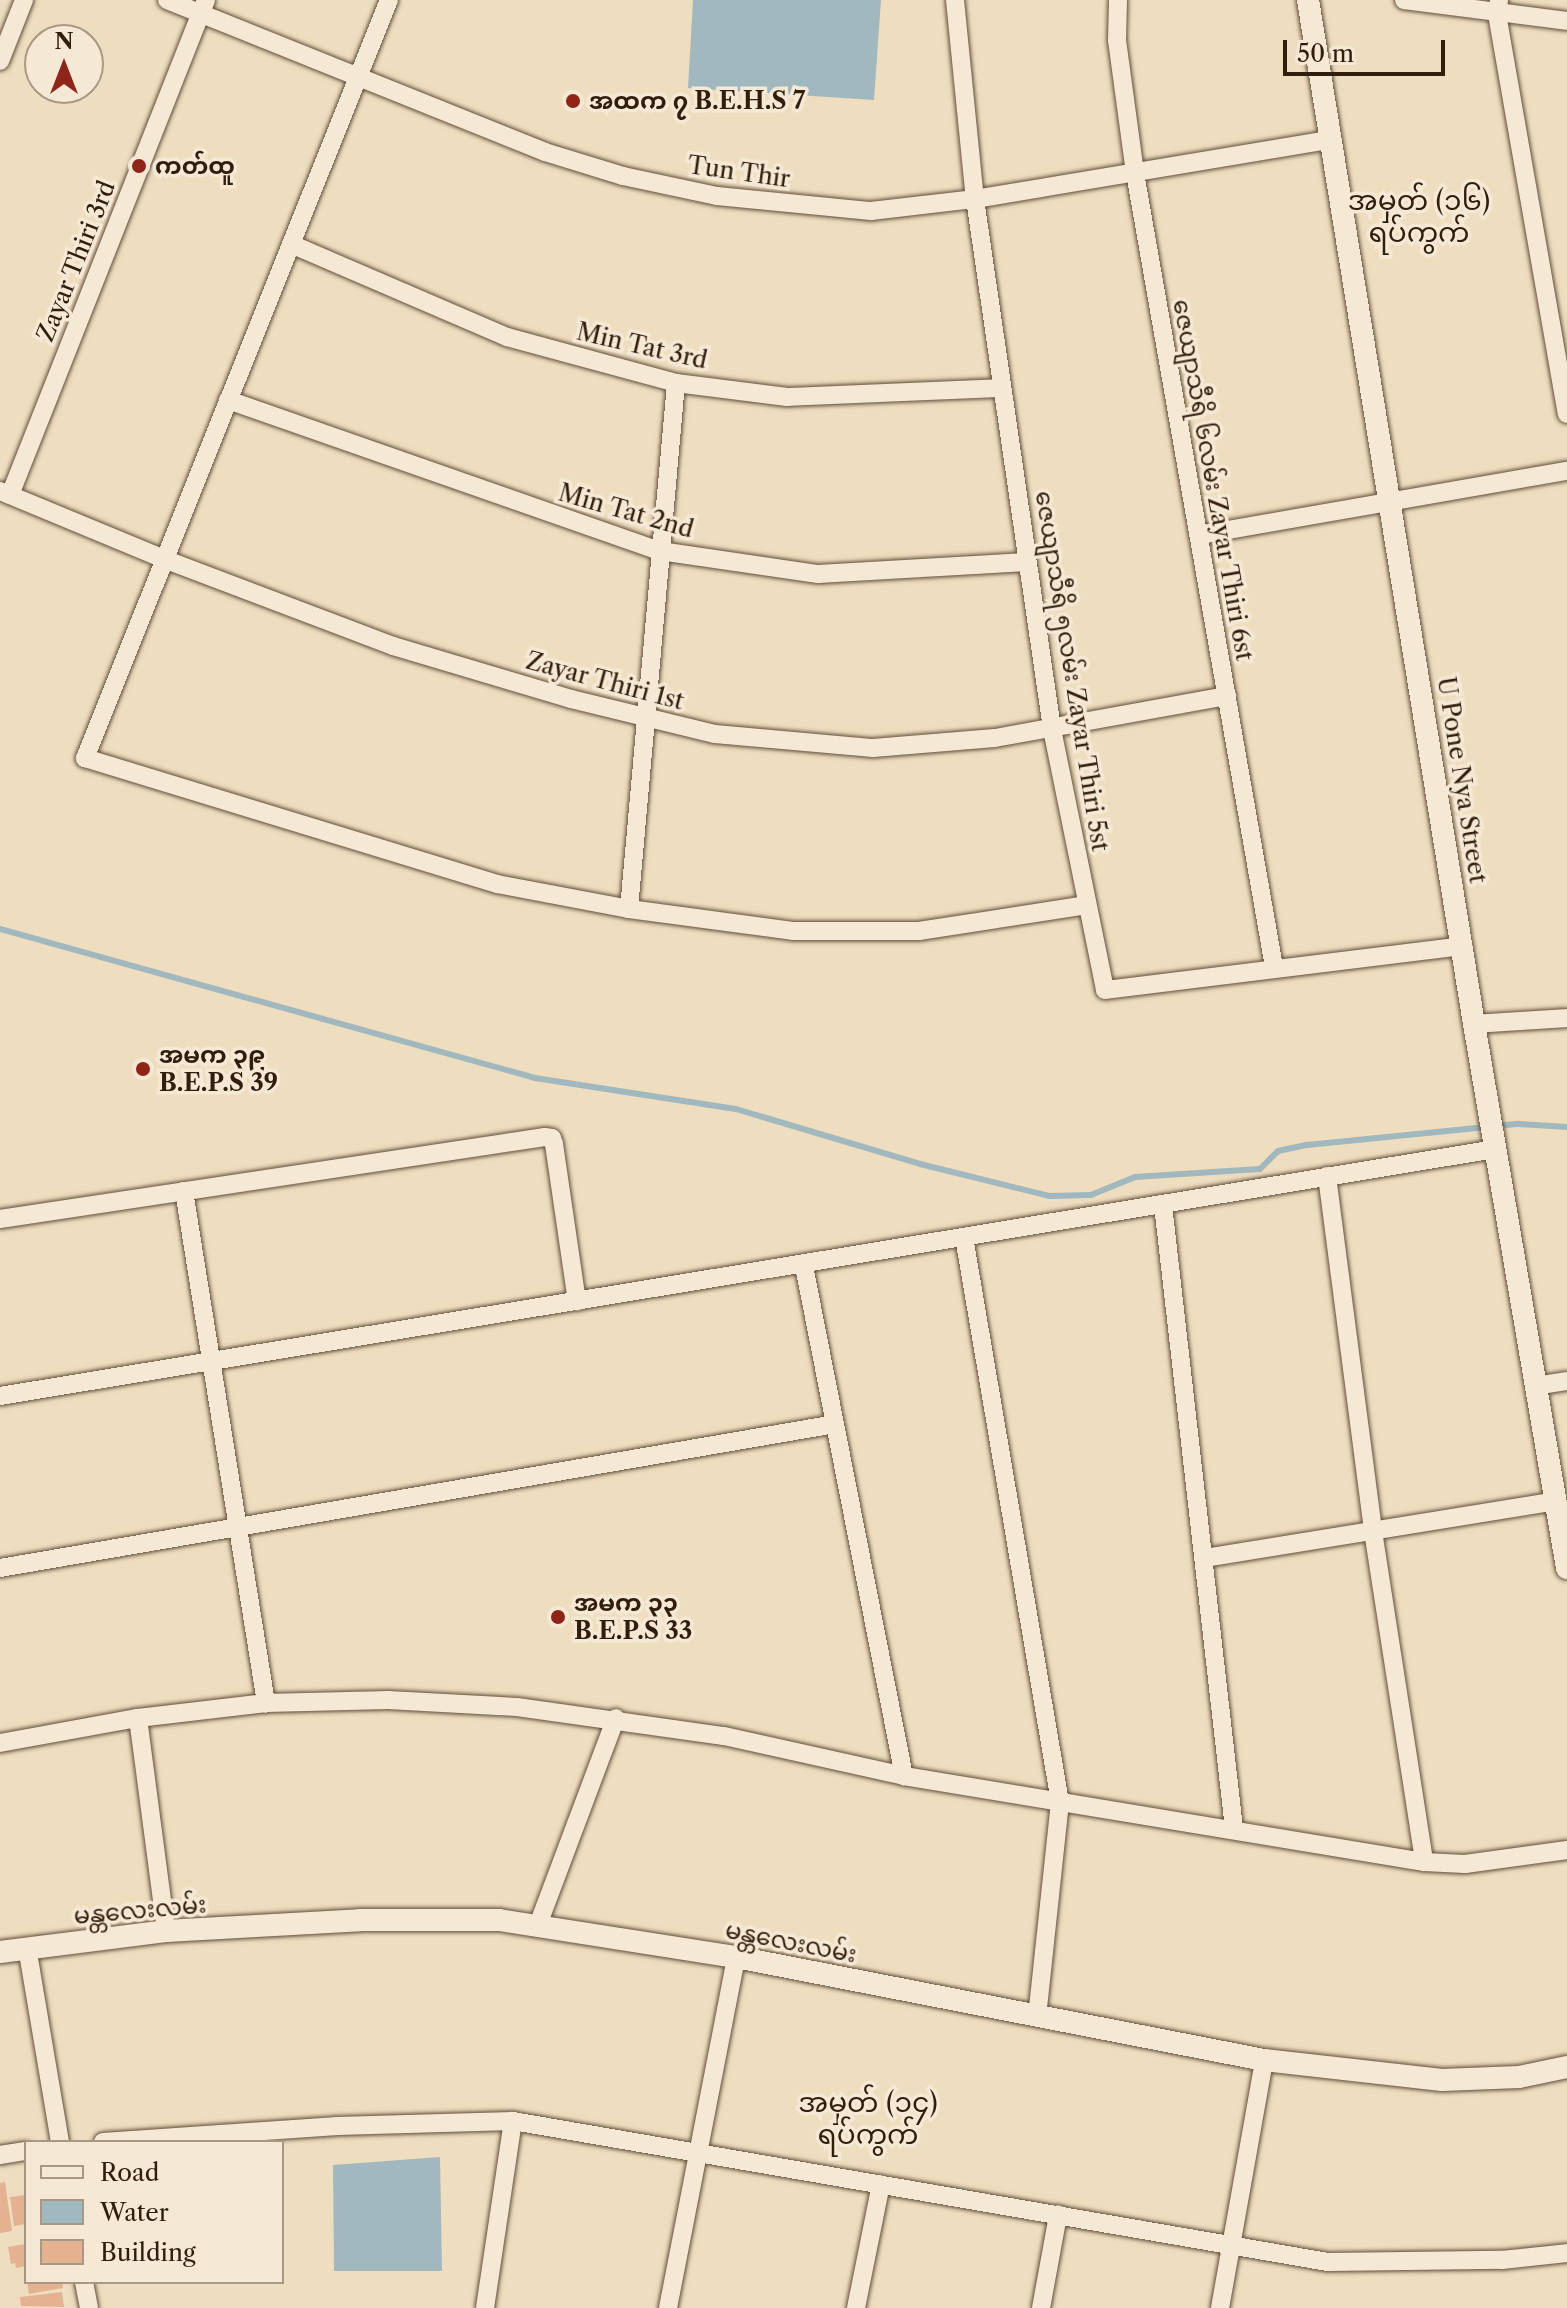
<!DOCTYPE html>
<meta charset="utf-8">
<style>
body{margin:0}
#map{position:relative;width:1567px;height:2308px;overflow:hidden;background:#efddc0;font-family:"Libre Caslon Text","Noto Sans Myanmar",serif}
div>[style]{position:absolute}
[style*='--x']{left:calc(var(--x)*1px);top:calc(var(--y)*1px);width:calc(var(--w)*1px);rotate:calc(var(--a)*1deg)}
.water>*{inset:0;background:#a0b8be}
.stream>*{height:6px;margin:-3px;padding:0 3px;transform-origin:3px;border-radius:3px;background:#a0b8be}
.building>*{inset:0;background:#e4b191}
.roads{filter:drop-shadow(0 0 2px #604e38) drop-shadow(0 0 2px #604e38)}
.minor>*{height:18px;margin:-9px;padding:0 9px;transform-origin:9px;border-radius:9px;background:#f5e9d6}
.tertiary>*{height:22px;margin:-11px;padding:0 11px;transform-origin:11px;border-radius:11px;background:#f5e9d6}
.dots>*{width:22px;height:22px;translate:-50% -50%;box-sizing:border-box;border:4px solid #f5e9d6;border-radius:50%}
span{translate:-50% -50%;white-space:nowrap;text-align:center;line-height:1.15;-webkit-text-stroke:7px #f5e9d6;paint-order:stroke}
.poi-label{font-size:24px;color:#311e0a;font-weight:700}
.left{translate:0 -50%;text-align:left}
.street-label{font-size:24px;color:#311e0a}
.quarter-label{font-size:28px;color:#311e0a}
.legend{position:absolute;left:24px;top:2140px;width:260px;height:144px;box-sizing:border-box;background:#f5e9d6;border:2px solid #a79884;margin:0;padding:10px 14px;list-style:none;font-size:24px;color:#311e0a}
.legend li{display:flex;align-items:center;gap:16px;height:40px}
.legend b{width:40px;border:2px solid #a79884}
.north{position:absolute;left:24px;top:24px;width:80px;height:80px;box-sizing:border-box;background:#f5e9d6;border:2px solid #a79884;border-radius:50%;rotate:0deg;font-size:22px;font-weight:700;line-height:32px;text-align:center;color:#311e0a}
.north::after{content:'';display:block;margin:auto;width:28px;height:36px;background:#8f2418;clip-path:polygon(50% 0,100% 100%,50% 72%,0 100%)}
.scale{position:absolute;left:1283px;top:40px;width:162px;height:36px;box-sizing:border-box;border:4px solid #311e0a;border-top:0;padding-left:10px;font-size:24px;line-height:28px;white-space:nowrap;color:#311e0a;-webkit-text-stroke:6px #f5e9d6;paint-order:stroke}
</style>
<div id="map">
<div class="water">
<i style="clip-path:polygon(693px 0,881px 0,874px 100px,688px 88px)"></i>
<i style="clip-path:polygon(440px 2157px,442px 2271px,334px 2271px,333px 2165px)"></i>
</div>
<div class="stream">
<i style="--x:0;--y:929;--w:555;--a:15.56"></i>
<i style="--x:535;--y:1078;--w:203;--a:8.8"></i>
<i style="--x:736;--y:1109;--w:192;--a:16.6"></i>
<i style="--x:920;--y:1164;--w:133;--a:13.9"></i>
<i style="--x:1049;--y:1196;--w:42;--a:-1.4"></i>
<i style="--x:1091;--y:1195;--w:48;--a:-22.2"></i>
<i style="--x:1135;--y:1177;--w:125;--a:-3.7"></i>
<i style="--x:1260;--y:1169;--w:25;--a:-45"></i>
<i style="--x:1278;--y:1151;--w:30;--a:-12"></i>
<i style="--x:1307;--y:1145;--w:213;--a:-5.7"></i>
<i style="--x:1519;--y:1124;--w:48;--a:3.6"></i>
</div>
<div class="building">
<i style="clip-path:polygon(5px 2182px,12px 2231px,0 2233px,0 2183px)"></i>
<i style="clip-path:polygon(26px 2195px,26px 2224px,14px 2226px,10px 2197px)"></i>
<i style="clip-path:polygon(26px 2244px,26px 2266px,16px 2268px,15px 2263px,11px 2264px,8px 2247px)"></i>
<i style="clip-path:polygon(27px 2282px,62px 2282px,63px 2288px,29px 2294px)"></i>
<i style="clip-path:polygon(62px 2292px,64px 2307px,21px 2306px,20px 2297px)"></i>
</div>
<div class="roads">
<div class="minor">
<i style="--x:167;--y:0;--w:407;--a:21.9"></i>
<i style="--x:545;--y:152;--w:82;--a:17.1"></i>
<i style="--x:623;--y:176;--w:96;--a:12"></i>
<i style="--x:717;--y:196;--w:155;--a:5.6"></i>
<i style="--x:871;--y:211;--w:105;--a:-6.6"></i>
<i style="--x:975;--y:199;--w:362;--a:-9.5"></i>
<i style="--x:389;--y:0;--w:817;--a:111.85"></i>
<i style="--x:85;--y:758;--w:431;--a:17"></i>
<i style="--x:497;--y:884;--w:134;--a:10.7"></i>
<i style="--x:629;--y:909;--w:165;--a:7.6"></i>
<i style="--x:793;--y:931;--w:126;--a:0"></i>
<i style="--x:919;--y:931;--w:170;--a:-8.8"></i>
<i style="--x:955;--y:0;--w:200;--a:84.3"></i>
<i style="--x:975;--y:199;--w:536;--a:81.73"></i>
<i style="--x:1052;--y:729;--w:266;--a:78.5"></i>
<i style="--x:1105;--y:990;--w:361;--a:-7"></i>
<i style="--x:1118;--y:0;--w:40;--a:91.4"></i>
<i style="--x:1117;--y:40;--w:134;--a:82.3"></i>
<i style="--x:1135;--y:173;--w:806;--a:80.07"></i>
<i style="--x:1404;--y:0;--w:164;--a:7.3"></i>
<i style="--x:1499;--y:0;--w:14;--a:98"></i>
<i style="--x:1497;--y:14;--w:406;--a:80.1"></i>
<i style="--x:0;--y:61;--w:66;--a:-68.5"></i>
<i style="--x:291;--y:244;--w:235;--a:23.3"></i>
<i style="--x:507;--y:337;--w:175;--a:15.2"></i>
<i style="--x:676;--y:383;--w:112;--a:7.2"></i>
<i style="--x:787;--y:397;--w:215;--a:-2.4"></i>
<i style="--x:228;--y:400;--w:458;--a:19.3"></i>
<i style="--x:660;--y:551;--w:160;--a:8.3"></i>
<i style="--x:818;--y:574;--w:209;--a:-3.3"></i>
<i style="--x:0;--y:491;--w:178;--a:22.5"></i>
<i style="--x:164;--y:559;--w:245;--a:20.8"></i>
<i style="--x:393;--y:646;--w:186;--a:16.6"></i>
<i style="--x:571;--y:699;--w:148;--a:13.7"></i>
<i style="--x:715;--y:734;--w:159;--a:5.1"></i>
<i style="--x:873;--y:748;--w:122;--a:-4.7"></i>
<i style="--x:995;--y:738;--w:236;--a:-10.3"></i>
<i style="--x:10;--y:495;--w:532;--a:-68.4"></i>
<i style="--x:1199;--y:535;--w:374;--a:-9.9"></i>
<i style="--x:629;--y:909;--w:528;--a:-84.89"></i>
<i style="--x:1474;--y:1024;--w:93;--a:-3.7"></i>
<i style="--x:1327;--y:1176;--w:358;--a:82.6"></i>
<i style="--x:1373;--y:1531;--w:335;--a:81.2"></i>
<i style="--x:184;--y:1191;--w:519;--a:80.9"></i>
<i style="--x:1163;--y:1205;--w:627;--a:83.5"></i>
<i style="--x:0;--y:1219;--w:551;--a:-8.56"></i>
<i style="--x:545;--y:1137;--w:7;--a:8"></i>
<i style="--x:552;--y:1138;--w:6;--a:72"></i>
<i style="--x:554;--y:1144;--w:159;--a:81.7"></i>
<i style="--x:964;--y:1237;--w:573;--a:80.36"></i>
<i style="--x:1060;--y:1802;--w:216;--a:96.1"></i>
<i style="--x:804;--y:1266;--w:520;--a:78.91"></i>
<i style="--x:1535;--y:1386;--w:32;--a:-9"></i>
<i style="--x:0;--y:1396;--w:1515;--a:-9.38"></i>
<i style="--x:1205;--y:1558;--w:356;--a:-9.2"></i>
<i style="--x:0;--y:1568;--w:847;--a:-9.78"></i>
<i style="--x:138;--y:1718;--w:215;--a:82.5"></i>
<i style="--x:0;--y:1743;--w:140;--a:-10.3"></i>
<i style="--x:138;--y:1718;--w:129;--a:-6.7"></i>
<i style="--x:266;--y:1703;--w:122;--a:-1.4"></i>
<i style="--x:388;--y:1700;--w:129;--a:3.1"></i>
<i style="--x:517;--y:1707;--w:209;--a:8"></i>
<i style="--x:724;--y:1736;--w:184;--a:12.5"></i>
<i style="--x:904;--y:1776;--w:527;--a:9.39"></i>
<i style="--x:1424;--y:1862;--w:41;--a:2.8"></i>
<i style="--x:1465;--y:1864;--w:103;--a:-7.8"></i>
<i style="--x:538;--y:1925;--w:221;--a:-69.4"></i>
<i style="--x:27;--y:1947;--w:198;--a:80.4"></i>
<i style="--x:103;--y:2142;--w:235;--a:-3.9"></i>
<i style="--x:337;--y:2126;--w:176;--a:-1.6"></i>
<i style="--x:513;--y:2121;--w:827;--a:9.82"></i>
<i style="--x:1328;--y:2262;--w:174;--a:-0.7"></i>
<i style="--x:1502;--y:2260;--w:65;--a:-6.1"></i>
<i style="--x:0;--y:2155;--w:26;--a:-9"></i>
<i style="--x:84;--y:2282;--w:26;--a:79"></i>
<i style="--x:485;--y:2308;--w:189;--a:-81.5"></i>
<i style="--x:668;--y:2308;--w:358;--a:-79"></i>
<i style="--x:856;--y:2308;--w:126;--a:-78.6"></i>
<i style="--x:1041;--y:2308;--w:95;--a:-79.6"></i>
<i style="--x:1220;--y:2308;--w:252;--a:-79.9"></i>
</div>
<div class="tertiary">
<i style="--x:1308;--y:0;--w:1037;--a:80.79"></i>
<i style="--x:1474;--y:1024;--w:552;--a:80.3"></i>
<i style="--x:0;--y:1952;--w:167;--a:-7.2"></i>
<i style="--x:166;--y:1931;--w:194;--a:-3.2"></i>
<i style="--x:360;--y:1920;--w:139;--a:0"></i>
<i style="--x:499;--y:1920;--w:240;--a:8.9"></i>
<i style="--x:736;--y:1957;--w:538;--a:11.04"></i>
<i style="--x:1264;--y:2060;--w:179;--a:6.4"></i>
<i style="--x:1442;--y:2080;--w:77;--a:-2.2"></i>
<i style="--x:1519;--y:2077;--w:49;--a:-11.8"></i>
</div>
</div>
<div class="dots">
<i style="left:573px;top:101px;background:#8f2418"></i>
<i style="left:139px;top:166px;background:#8f2418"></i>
<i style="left:143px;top:1069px;background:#8f2418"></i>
<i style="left:558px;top:1617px;background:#8f2418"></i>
</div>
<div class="poi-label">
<span class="left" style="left:589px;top:101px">အထက ၇ B.E.H.S 7</span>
<span class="left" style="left:155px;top:166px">ကတ်ထူ</span>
<span class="left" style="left:159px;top:1069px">အမက ၃၉<br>B.E.P.S 39</span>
<span class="left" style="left:574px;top:1617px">အမက ၃၃<br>B.E.P.S 33</span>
</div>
<div class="street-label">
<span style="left:739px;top:172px;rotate:8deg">Tun Thir</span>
<span style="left:76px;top:261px;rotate:-68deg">Zayar Thiri 3rd</span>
<span style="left:642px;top:346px;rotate:13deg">Min Tat 3rd</span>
<span style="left:1213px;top:480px;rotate:80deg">ဇေယျာသီရိ ၆လမ်း Zayar Thiri 6st</span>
<span style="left:626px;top:511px;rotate:16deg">Min Tat 2nd</span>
<span style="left:1072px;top:671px;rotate:81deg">ဇေယျာသီရိ ၅လမ်း Zayar Thiri 5st</span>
<span style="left:605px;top:681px;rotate:15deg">Zayar Thiri 1st</span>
<span style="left:1462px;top:780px;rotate:81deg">U Pone Nya Street</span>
<span style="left:140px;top:1910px;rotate:-5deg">မန္တလေးလမ်း</span>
<span style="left:791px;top:1942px;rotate:11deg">မန္တလေးလမ်း</span>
</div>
<div class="quarter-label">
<span style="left:1419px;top:216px">အမှတ် (၁၆)<br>ရပ်ကွက်</span>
<span style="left:868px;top:2118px">အမှတ် (၁၄)<br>ရပ်ကွက်</span>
</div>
<ul class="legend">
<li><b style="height:10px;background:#f5e9d6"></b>Road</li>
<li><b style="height:22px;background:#a0b8be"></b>Water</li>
<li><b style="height:22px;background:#e4b191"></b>Building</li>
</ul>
<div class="north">N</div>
<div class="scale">50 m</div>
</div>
